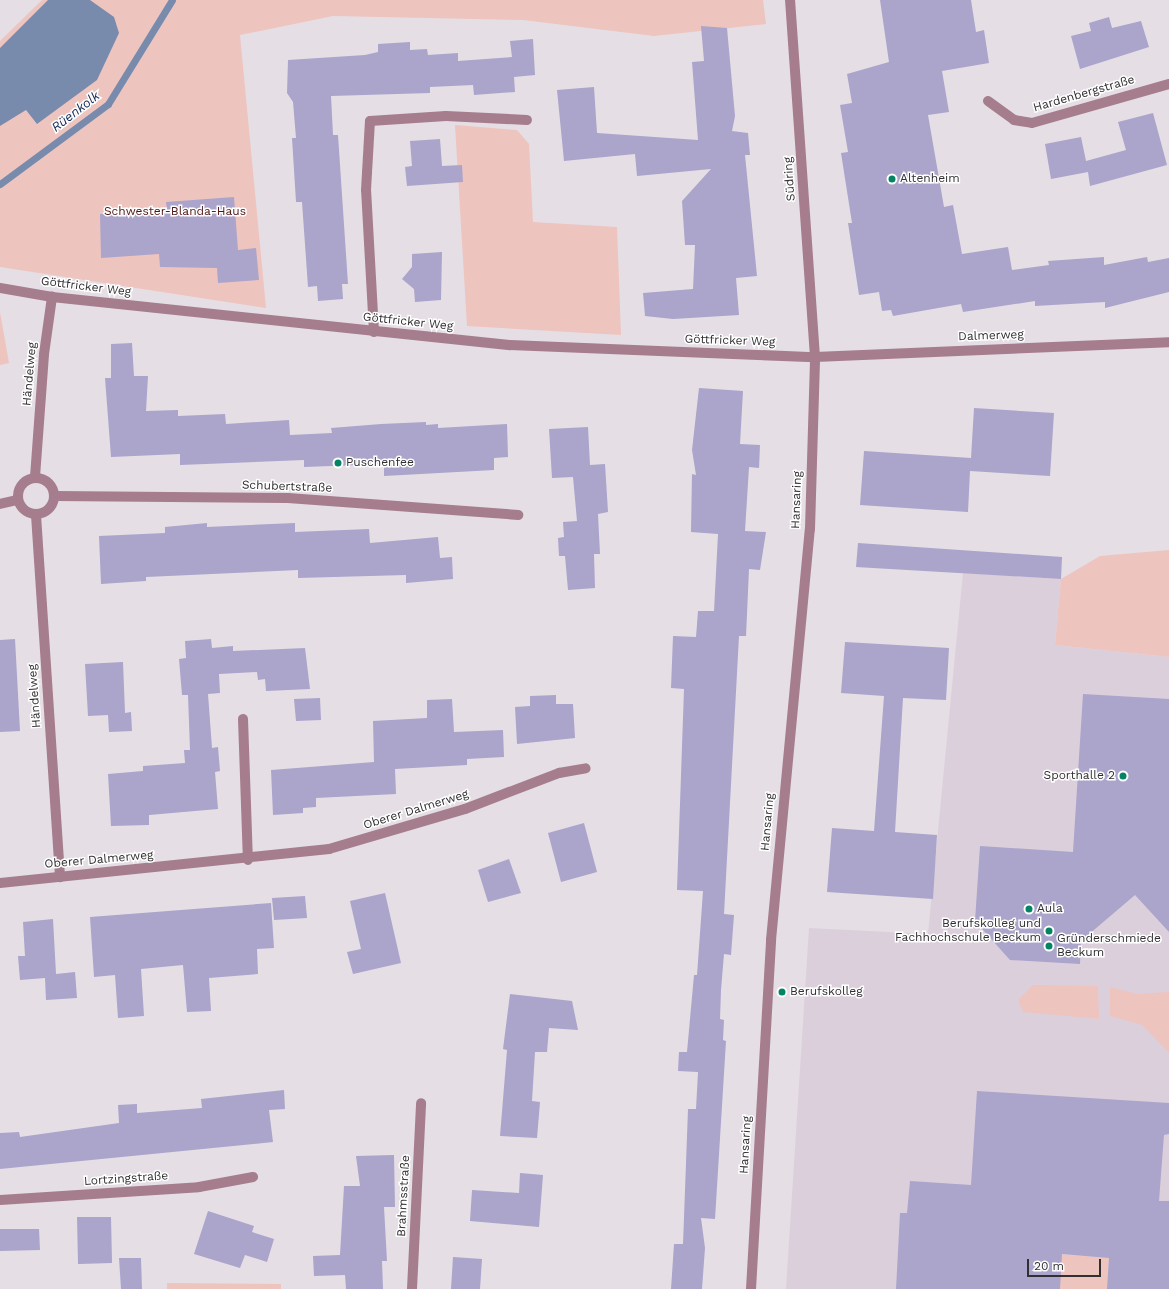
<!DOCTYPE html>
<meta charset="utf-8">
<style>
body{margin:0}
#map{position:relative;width:1169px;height:1289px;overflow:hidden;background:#e5dee5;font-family:"Work Sans",sans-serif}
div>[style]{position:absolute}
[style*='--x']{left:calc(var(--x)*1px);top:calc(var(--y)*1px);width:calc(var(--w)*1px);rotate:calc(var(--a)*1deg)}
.built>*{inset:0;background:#dbcfdc}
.green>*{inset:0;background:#eec4bf}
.water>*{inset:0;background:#788bad}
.stream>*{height:7px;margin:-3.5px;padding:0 3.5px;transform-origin:3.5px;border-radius:3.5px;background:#788bad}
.building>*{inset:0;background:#aba4cb}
.minor>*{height:10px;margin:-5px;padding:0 5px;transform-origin:5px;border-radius:5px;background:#a57d8c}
.minor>.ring{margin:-5px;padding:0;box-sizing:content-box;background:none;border:10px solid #a57d8c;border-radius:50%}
.dots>*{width:11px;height:11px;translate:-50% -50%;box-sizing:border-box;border:2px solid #fff;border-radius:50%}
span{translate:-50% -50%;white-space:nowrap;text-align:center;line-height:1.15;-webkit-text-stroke:3px #fff;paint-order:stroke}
.street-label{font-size:12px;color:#312f31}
.poi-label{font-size:12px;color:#312f31}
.left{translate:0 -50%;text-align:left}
.right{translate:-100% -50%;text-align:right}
.park-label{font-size:12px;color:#4f1514}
.water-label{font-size:13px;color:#132a57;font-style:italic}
.scale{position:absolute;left:1027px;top:1259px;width:74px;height:18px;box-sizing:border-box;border:2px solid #312f31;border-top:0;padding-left:5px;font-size:12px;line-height:14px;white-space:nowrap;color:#312f31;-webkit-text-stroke:3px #fff;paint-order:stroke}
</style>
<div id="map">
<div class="built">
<i style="clip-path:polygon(963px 573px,1061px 579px,1055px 645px,1169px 657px,1169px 1289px,786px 1289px,809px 928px,928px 934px)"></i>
</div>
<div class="green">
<i style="clip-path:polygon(42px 0,763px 0,766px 24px,654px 36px,523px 20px,333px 16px,240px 35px,266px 308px,0 267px,0 41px)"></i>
<i style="clip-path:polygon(455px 125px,517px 130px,529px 144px,533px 222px,617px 227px,621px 335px,467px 326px)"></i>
<i style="clip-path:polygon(0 312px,9px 363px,0 365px)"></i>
<i style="clip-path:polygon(1169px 550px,1169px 657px,1055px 645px,1061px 579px,1100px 556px)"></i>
<i style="clip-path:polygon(1033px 985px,1098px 986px,1099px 1019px,1023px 1012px,1018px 1000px)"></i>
<i style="clip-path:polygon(1110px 987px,1137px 994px,1169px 992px,1169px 1053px,1142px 1025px,1110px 1016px)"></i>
<i style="clip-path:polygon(1015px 1251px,1109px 1258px,1107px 1289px,1060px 1289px,1060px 1284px)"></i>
<i style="clip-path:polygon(167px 1283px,281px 1284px,281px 1289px,167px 1289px)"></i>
</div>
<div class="water">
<i style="clip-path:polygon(48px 0,90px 0,114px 17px,119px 33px,97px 80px,37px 124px,26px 110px,0 126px,0 48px)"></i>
</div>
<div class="stream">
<i style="--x:0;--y:184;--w:134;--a:-36.5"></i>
<i style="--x:108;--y:104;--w:122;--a:-58.4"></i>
</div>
<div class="building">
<i style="clip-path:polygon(880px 0,971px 0,976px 32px,984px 30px,989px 63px,942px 71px,949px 112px,928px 115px,944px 207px,953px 205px,962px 254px,1008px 247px,1012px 270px,1049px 265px,1048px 261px,1104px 257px,1104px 265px,1147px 257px,1148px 262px,1169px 258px,1169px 292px,1105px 308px,1105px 302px,1035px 306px,1035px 301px,963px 312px,961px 304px,893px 316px,891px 310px,882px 311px,879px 292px,859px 295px,848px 223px,852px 223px,841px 153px,848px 152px,840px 105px,852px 103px,847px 74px,889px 62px)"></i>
<i style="clip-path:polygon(1109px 17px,1112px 28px,1141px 21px,1149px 47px,1080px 69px,1071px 36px,1091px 31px,1089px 23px)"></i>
<i style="clip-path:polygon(701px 26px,727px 28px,735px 116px,732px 131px,748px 133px,750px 155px,745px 155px,757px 276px,736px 278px,739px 315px,673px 319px,645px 316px,643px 293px,693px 289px,695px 245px,685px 245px,682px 201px,711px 169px,637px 176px,635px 154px,564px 161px,557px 90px,594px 87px,597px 133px,698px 140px,692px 62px,704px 61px)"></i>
<i style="clip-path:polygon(533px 39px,535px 75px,514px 77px,515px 92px,474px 95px,473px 85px,430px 87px,430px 93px,331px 96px,333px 135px,338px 135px,348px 284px,342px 284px,343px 299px,318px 301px,317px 286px,308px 287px,302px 202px,296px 202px,292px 138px,296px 138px,293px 102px,287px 93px,288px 60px,365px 55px,378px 52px,378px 44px,410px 42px,410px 50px,427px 49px,428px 55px,458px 53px,458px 61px,512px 57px,510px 41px)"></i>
<i style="clip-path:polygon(1153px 113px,1167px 165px,1090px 186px,1088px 172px,1051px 179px,1045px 144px,1081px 137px,1086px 161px,1126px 150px,1118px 122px)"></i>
<i style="clip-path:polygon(440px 139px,442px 166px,462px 165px,463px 182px,407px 186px,405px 167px,412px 166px,410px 141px)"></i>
<i style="clip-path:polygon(234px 197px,238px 250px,256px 248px,259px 280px,218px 283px,217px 268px,160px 267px,159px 254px,101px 258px,100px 214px,167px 210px,166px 202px)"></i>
<i style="clip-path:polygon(442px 252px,441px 300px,415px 302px,414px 289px,402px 279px,412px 267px,412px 254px)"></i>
<i style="clip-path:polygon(132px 343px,134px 376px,148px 376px,146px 411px,178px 410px,178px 416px,225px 414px,226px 424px,289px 420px,290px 435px,332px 433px,331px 428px,381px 424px,426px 422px,426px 425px,438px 424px,438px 428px,507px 424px,508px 457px,494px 458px,494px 470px,384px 476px,384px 464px,304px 467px,304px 460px,180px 465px,180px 454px,111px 457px,105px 378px,111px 378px,111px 344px)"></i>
<i style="clip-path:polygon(699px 388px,743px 391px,740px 444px,760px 445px,759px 468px,749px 467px,745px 531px,766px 532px,760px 570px,749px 569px,746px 636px,739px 636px,724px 914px,734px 915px,731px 955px,724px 954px,721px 990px,720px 1019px,724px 1020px,723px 1040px,726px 1041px,715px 1219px,701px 1218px,705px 1248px,702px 1289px,671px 1289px,674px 1244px,683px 1244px,688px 1109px,696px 1109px,698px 1072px,678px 1071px,679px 1052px,687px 1052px,694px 975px,697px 975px,703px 891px,677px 890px,684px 689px,671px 688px,673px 636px,696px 637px,698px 611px,714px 611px,718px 534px,691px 532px,692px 474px,696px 475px,692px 450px)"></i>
<i style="clip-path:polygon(974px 408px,1054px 413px,1050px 476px,970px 471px,968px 512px,860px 505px,864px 451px,971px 458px)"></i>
<i style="clip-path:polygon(588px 427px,590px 465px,605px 464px,608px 512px,598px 514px,600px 554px,594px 554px,595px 588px,568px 590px,565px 556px,559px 556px,558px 538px,564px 537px,563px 522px,577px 521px,573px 477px,552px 478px,549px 429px)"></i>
<i style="clip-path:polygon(207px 523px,207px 527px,295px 523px,295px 532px,369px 529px,370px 543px,438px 537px,440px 558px,452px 557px,453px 579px,406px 583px,406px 575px,298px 578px,298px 570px,146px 577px,146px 581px,101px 584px,99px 536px,165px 533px,165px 527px)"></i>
<i style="clip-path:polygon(858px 543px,1062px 557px,1061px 579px,856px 567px)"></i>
<i style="clip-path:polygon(15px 639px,20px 731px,0 732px,0 640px)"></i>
<i style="clip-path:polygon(211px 639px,212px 648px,233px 646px,233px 651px,305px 648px,310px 689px,266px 691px,265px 679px,258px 680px,257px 672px,219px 674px,220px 693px,208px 694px,212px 748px,218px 747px,220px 771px,215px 772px,218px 809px,149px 815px,149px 825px,111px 826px,108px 774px,143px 771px,143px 766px,185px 763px,184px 750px,190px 750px,188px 695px,182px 695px,179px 659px,186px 658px,185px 641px)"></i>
<i style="clip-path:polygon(845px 642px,949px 648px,946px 700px,903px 698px,895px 832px,937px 835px,933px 899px,827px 892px,832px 828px,874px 831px,884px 696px,841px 693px)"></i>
<i style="clip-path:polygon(123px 662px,125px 713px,131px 712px,132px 731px,109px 732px,108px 715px,88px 716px,85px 664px)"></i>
<i style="clip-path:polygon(1083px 694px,1169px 699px,1169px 932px,1135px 895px,1081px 941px,1080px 964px,1010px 960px,975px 921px,980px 846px,1073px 852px)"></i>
<i style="clip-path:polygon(556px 695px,556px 704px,573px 704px,575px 738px,517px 744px,515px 707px,530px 706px,530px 696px)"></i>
<i style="clip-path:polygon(320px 698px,321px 720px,296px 721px,294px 699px)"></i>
<i style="clip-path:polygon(452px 699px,454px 732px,503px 730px,504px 757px,467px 759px,467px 765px,395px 769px,396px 794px,316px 798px,316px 807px,303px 808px,303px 813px,273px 815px,271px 770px,374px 762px,373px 721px,427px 718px,427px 700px)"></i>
<i style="clip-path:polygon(584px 823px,597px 872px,561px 882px,548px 833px)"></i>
<i style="clip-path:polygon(509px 859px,521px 893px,488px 902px,478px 870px)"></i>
<i style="clip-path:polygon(385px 893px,401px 963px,353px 974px,347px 952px,361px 949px,350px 901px)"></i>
<i style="clip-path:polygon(305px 896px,307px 918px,274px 920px,272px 898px)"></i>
<i style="clip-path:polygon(271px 903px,274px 948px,257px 949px,258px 974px,209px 978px,211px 1011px,187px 1012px,183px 965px,141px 969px,144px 1016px,118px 1018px,115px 975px,94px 977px,90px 917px)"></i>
<i style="clip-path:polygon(53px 919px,56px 974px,75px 972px,77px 998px,46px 1000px,45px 978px,20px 980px,18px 956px,25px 956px,23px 922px)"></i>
<i style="clip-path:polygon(510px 994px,572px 1001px,578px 1030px,549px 1028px,547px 1052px,535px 1052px,532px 1101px,540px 1102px,537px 1138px,500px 1136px,507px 1050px,503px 1049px)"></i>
<i style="clip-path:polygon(284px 1090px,285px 1109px,269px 1110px,273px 1142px,0 1169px,0 1133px,19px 1132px,20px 1137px,119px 1123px,118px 1105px,137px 1104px,137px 1113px,202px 1108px,201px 1099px)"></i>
<i style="clip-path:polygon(977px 1091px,1169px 1103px,1169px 1134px,1164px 1135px,1159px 1201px,1169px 1201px,1169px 1289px,1107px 1289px,1109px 1258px,1062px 1254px,1060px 1289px,896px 1289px,900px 1213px,907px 1213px,910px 1181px,971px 1185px)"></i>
<i style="clip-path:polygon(394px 1155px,395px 1207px,384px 1207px,387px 1261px,382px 1261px,383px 1289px,346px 1289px,345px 1275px,314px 1276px,313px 1256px,340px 1255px,344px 1186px,360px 1186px,356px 1156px)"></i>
<i style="clip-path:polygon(520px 1173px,543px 1175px,539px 1227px,470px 1221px,472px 1190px,519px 1193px)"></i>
<i style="clip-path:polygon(208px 1211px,254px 1226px,252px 1232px,274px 1239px,267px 1262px,245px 1255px,240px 1268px,194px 1254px)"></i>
<i style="clip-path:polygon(77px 1217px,111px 1217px,112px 1263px,78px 1264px)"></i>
<i style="clip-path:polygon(0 1229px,39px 1229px,40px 1250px,0 1251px)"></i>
<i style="clip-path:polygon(453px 1257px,482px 1259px,480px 1289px,451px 1289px)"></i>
<i style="clip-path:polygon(119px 1258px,141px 1258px,142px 1289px,121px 1289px)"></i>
</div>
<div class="minor">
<i style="--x:988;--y:101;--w:32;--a:36"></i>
<i style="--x:1014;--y:120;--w:18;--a:9"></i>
<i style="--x:1032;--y:123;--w:142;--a:-15.9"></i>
<i style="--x:0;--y:288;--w:53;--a:9.8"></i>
<i style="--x:52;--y:297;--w:461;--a:6"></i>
<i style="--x:510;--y:345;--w:305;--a:2.3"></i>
<i style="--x:815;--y:357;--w:354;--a:-2.4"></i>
<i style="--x:374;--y:332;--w:142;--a:-93.2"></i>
<i style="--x:366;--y:190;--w:69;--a:-86.7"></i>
<i style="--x:370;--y:121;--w:76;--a:-3.8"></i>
<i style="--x:446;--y:116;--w:81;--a:2.8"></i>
<i style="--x:35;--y:477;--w:123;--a:-85.8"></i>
<i style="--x:44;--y:354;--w:58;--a:-82"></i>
<i class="ring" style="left:18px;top:478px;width:26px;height:26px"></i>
<i style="--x:55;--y:496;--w:233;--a:0.5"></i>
<i style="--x:288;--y:498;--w:231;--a:4.2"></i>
<i style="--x:0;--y:504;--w:18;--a:-13"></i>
<i style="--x:36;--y:515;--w:363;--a:86.2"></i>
<i style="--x:243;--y:719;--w:141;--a:88"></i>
<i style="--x:0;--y:883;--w:331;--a:-5.9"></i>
<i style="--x:329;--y:849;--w:142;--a:-16.4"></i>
<i style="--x:465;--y:809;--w:101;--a:-21"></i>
<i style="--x:559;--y:773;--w:27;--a:-10"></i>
<i style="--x:0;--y:1200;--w:199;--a:-3.7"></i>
<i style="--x:199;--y:1187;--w:55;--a:-10.5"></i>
<i style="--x:412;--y:1289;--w:186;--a:-87.2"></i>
<i style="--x:751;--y:1289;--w:350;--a:-86.7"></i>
<i style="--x:771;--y:940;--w:413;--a:-84.6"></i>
<i style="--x:810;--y:529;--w:172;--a:-88.3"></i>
<i style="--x:815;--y:357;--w:358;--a:-94"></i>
</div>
<div class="dots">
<i style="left:892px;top:179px;background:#038465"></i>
<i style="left:338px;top:463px;background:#038465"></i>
<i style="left:1123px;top:776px;background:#038465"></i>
<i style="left:1029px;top:909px;background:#038465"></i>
<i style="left:1049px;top:931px;background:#038465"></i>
<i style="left:1049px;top:946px;background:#038465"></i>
<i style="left:782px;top:992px;background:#038465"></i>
</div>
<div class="street-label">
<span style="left:1084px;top:94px;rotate:-16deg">Hardenbergstraße</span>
<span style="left:790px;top:179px;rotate:-94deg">Südring</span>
<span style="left:86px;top:287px;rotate:7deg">Göttfricker Weg</span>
<span style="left:408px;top:322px;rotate:6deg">Göttfricker Weg</span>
<span style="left:991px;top:336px;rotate:-2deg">Dalmerweg</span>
<span style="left:730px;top:341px;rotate:2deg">Göttfricker Weg</span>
<span style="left:30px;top:374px;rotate:-85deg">Händelweg</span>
<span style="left:287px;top:487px;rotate:2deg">Schubertstraße</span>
<span style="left:797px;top:500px;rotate:-88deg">Hansaring</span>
<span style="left:35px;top:696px;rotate:-94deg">Händelweg</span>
<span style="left:416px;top:810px;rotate:-17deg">Oberer Dalmerweg</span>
<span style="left:768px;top:822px;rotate:-85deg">Hansaring</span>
<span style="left:99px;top:860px;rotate:-5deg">Oberer Dalmerweg</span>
<span style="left:746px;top:1145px;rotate:-87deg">Hansaring</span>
<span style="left:126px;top:1179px;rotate:-4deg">Lortzingstraße</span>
<span style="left:404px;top:1196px;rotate:-87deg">Brahmsstraße</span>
</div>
<div class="poi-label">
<span class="left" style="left:900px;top:179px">Altenheim</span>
<span class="left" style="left:346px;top:463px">Puschenfee</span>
<span class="right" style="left:1115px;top:776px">Sporthalle 2</span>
<span class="left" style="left:1037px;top:909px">Aula</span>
<span class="right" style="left:1041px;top:931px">Berufskolleg und<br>Fachhochschule Beckum</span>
<span class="left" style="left:1057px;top:946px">Gründerschmiede<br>Beckum</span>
<span class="left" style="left:790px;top:992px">Berufskolleg</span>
</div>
<div class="park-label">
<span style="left:175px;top:212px">Schwester-Blanda-Haus</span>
</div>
<div class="water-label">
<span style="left:76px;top:112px;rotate:-38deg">Rüenkolk</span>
</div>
<div class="scale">20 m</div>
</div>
